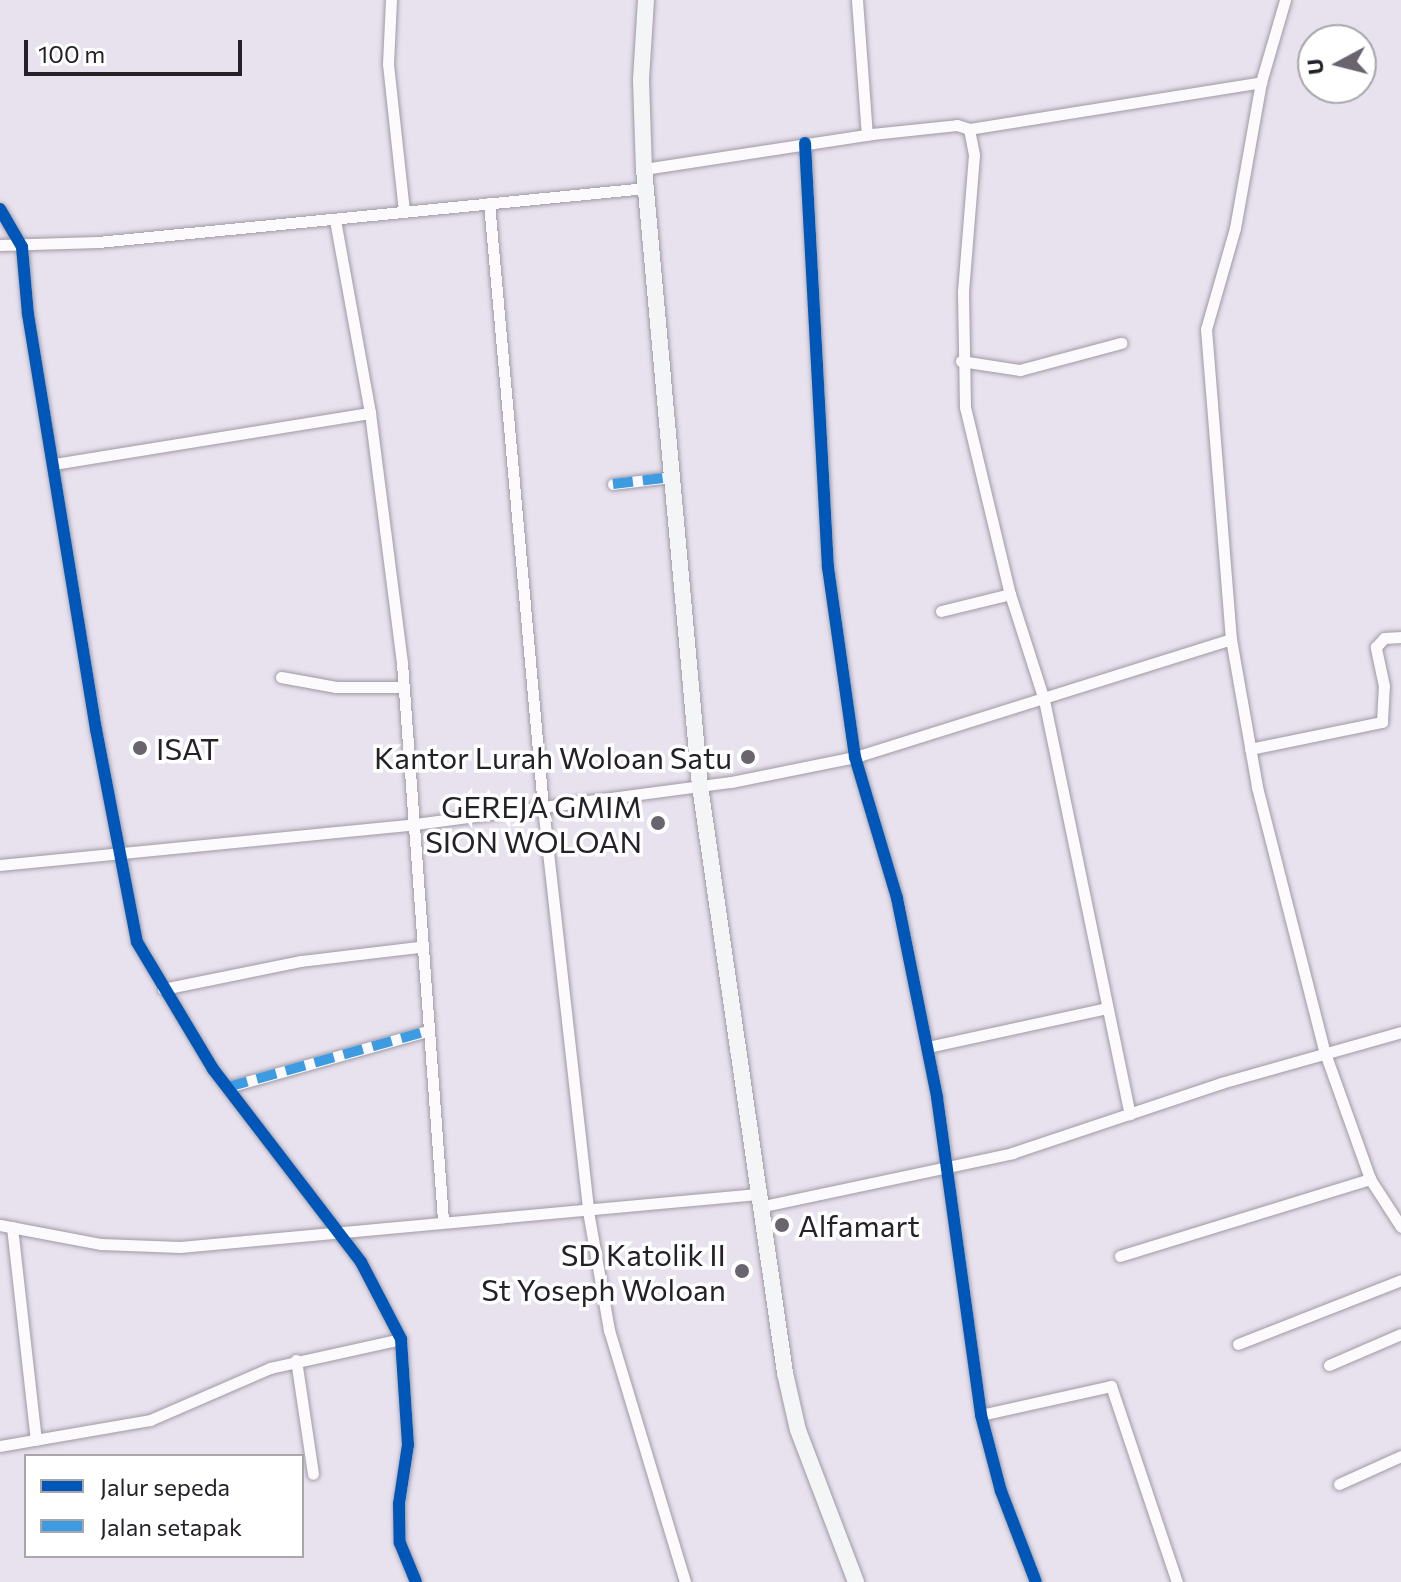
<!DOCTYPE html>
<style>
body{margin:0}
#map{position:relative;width:1401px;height:1582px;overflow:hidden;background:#e8e1ee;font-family:Commissioner,sans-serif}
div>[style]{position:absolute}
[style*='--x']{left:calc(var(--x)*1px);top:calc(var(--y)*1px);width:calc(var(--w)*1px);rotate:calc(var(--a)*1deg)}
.roads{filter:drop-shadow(0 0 2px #9f9aa4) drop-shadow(0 0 2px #9f9aa4)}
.minor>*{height:11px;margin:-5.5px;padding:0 5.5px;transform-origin:5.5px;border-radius:5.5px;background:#fcfafc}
.secondary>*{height:16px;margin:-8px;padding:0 8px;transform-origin:8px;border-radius:8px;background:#f3f5f6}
.quiet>*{height:10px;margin-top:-5px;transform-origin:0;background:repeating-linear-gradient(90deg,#3c9be1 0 20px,transparent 0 30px)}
.cycleway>*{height:12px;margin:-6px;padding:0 6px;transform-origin:6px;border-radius:6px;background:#0057b8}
.dots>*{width:22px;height:22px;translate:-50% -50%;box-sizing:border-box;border:4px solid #fff;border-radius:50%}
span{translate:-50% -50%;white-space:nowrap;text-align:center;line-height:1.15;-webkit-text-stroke:7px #fff;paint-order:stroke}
.poi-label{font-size:30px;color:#252129}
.left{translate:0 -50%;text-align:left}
.right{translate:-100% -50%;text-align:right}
.legend{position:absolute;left:24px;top:1454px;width:280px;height:104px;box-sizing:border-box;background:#fff;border:2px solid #a8a6a9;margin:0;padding:10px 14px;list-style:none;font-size:24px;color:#252129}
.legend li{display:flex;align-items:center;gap:16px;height:40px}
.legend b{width:40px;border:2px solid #a8a6a9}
.north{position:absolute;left:1297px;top:24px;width:80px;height:80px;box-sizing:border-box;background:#fff;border:2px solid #a8a6a9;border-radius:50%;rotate:263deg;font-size:22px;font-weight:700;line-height:32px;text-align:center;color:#252129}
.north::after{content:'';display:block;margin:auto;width:28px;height:36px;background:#69646e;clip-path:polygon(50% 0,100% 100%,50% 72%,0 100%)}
.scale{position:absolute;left:24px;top:40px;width:218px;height:36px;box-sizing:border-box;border:4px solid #252129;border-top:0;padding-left:10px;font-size:24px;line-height:28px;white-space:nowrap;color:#252129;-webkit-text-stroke:6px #fff;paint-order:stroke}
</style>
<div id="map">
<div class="roads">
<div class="minor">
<i style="--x:391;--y:0;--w:64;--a:92.7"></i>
<i style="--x:388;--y:64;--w:149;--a:83.8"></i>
<i style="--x:857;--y:0;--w:135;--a:85.8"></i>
<i style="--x:1285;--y:0;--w:85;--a:106.3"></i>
<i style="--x:1261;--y:82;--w:148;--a:100.1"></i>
<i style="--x:1235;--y:228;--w:105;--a:106"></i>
<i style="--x:1206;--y:329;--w:311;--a:85.4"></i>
<i style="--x:1231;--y:639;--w:150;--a:80"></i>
<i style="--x:1257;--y:787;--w:275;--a:75.7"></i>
<i style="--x:1325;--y:1053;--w:134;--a:70.3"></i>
<i style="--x:1370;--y:1179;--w:57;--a:57.1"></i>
<i style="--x:969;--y:129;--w:296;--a:-9.1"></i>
<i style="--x:805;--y:143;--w:425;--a:86.9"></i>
<i style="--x:828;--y:567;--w:192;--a:81.9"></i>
<i style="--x:855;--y:757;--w:147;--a:73.4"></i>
<i style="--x:897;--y:898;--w:203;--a:78.6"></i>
<i style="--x:937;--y:1097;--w:321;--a:82.1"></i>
<i style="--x:981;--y:1415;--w:79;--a:75.3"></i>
<i style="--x:1001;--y:1491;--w:97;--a:69"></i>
<i style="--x:644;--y:169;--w:231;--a:-8.7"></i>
<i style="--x:872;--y:134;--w:85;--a:-6"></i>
<i style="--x:957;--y:125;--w:13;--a:18"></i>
<i style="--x:969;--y:129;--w:26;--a:79"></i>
<i style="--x:974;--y:155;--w:137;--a:94.6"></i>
<i style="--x:963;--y:292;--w:115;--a:89"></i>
<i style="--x:965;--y:407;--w:192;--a:76.5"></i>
<i style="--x:1010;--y:594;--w:111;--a:72.2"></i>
<i style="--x:1044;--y:700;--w:423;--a:78.3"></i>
<i style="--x:489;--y:203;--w:606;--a:84.89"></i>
<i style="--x:543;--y:807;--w:406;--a:83.6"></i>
<i style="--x:588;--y:1211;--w:121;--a:80"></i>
<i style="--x:609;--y:1330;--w:263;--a:73.2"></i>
<i style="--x:0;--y:209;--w:44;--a:59.9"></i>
<i style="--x:22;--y:247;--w:67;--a:84.9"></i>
<i style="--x:28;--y:314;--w:421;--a:80.7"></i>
<i style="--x:96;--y:729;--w:217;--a:79.1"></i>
<i style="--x:137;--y:942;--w:148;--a:59.1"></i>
<i style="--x:213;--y:1069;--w:243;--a:52.5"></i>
<i style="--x:361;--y:1262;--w:87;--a:62.5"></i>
<i style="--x:401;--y:1339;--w:106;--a:86.2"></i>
<i style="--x:408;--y:1445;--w:60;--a:98.7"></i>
<i style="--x:399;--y:1504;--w:39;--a:89"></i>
<i style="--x:400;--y:1543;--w:42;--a:67.7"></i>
<i style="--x:335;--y:220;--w:196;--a:79.7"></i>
<i style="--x:370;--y:413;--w:252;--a:82.7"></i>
<i style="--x:402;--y:663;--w:559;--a:85.79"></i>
<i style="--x:0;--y:245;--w:98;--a:-1.8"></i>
<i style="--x:98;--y:242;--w:551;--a:-5.63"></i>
<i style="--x:961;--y:361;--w:60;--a:8.7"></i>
<i style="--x:1020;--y:370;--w:105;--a:-15"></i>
<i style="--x:54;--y:464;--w:320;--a:-9.2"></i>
<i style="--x:613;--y:484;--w:59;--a:-6.8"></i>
<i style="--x:941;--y:611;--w:71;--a:-13.8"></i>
<i style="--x:281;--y:677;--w:56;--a:10.3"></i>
<i style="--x:336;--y:687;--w:68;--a:0"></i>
<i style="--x:1250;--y:749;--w:135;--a:-11.6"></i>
<i style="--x:1382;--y:722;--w:36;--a:-87"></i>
<i style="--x:1384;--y:686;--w:40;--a:-102"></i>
<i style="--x:1376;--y:647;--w:12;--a:-48"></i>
<i style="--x:1384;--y:638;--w:17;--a:-3"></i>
<i style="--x:0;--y:865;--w:417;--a:-5.6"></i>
<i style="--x:415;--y:824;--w:319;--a:-7.6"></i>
<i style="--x:731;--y:782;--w:126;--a:-11.4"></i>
<i style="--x:855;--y:757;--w:394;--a:-17.4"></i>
<i style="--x:163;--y:989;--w:141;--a:-11.5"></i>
<i style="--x:301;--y:961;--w:119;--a:-6.8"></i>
<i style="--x:928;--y:1047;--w:183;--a:-12.3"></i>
<i style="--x:228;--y:1087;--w:207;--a:-15.7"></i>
<i style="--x:759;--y:1207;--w:259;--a:-12"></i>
<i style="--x:1012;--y:1153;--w:220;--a:-18.5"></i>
<i style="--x:1221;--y:1083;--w:187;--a:-15.8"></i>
<i style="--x:0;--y:1225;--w:103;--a:10.7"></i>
<i style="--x:101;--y:1244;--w:79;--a:2.2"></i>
<i style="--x:180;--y:1247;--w:580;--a:-5.24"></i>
<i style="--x:12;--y:1227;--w:214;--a:83.6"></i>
<i style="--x:1120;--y:1256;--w:262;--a:-17.1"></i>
<i style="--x:1238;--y:1344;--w:175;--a:-21.4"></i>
<i style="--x:296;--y:1360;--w:115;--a:81.5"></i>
<i style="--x:1329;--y:1365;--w:78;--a:-23.3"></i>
<i style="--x:981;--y:1415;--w:133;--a:-12.6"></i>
<i style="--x:1111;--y:1386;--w:207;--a:71.4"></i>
<i style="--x:0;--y:1446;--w:152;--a:-9.8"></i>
<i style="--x:150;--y:1420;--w:131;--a:-23.4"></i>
<i style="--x:270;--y:1368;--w:134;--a:-12.5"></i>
<i style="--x:1339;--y:1484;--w:68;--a:-24.3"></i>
</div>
<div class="secondary">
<i style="--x:646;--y:0;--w:80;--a:93.6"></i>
<i style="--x:641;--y:80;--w:89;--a:88.1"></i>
<i style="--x:644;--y:169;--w:620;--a:84.81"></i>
<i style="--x:700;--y:786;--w:593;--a:81.76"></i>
<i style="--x:785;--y:1373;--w:58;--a:77.2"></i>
<i style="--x:798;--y:1430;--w:163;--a:69.1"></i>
</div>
</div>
<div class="quiet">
<i style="--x:613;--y:484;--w:59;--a:-6.8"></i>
<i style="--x:228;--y:1087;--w:207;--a:-15.7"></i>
</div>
<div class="cycleway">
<i style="--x:805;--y:143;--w:425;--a:86.9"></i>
<i style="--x:828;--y:567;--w:192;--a:81.9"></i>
<i style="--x:855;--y:757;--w:147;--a:73.4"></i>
<i style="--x:897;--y:898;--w:203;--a:78.6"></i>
<i style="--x:937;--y:1097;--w:321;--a:82.1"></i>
<i style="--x:981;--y:1415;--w:79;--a:75.3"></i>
<i style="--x:1001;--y:1491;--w:97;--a:69"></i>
<i style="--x:0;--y:209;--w:44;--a:59.9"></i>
<i style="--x:22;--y:247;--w:67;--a:84.9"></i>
<i style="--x:28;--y:314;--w:421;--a:80.7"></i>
<i style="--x:96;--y:729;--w:217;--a:79.1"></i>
<i style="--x:137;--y:942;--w:148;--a:59.1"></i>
<i style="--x:213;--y:1069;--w:243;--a:52.5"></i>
<i style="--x:361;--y:1262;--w:87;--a:62.5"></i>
<i style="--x:401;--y:1339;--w:106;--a:86.2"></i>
<i style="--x:408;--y:1445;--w:60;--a:98.7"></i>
<i style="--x:399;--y:1504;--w:39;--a:89"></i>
<i style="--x:400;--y:1543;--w:42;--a:67.7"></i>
</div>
<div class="dots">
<i style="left:140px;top:748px;background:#69646e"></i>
<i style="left:748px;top:757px;background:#69646e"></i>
<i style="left:658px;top:823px;background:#69646e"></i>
<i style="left:782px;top:1225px;background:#69646e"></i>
<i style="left:742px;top:1271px;background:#69646e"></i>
</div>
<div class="poi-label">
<span class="left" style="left:156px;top:748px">ISAT</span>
<span class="right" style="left:732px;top:757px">Kantor Lurah Woloan Satu</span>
<span class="right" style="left:642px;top:823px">GEREJA GMIM<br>SION WOLOAN</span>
<span class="left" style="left:798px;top:1225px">Alfamart</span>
<span class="right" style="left:726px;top:1271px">SD Katolik II<br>St Yoseph Woloan</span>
</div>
<ul class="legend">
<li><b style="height:10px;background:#0057b8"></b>Jalur sepeda</li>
<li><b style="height:10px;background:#3c9be1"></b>Jalan setapak</li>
</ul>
<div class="north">U</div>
<div class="scale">100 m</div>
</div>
